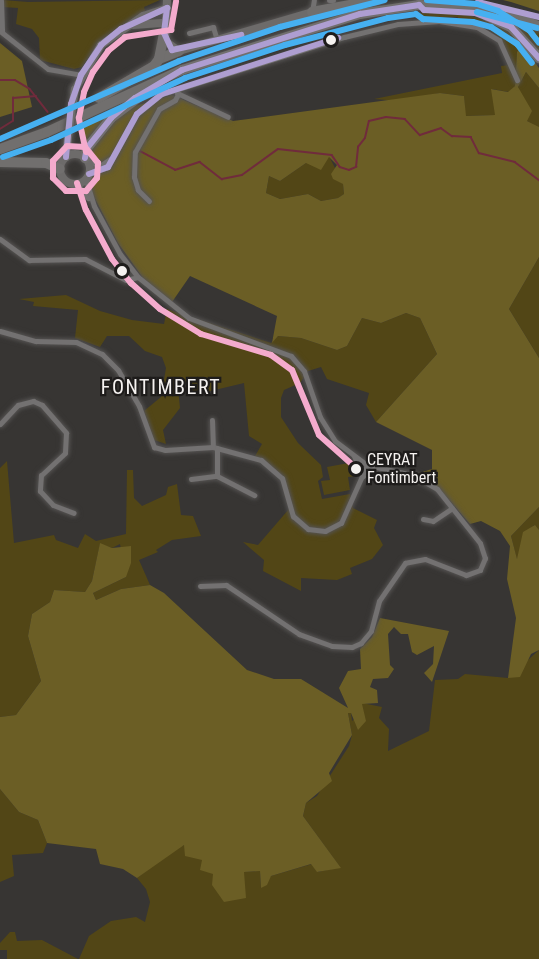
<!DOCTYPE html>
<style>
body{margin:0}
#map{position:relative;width:539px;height:959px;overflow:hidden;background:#373533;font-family:"Roboto Condensed",sans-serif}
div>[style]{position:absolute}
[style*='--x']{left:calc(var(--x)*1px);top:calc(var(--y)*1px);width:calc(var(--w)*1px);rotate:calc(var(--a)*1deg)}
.green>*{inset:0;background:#524616}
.forest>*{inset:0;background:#6b5e25}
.stream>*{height:1.5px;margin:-0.75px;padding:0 0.75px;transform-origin:0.75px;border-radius:0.75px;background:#702b3c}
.roads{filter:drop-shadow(0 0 2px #555352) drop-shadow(0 0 2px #555352)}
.street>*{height:5px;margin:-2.5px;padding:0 2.5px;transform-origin:2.5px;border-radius:2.5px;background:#737171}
.secondary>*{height:8px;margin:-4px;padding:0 4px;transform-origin:4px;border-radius:4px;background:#6d6b6a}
.secondary>.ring{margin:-4px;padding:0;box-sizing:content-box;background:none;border:8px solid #6d6b6a;border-radius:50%}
.highway>*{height:10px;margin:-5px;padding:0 5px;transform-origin:5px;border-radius:5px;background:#716f6e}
.bridges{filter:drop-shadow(0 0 2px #555352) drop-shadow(0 0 2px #555352)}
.secondary-bridge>*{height:8px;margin:-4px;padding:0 4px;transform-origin:4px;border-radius:4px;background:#6d6b6a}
.bus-1>*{height:6px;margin:-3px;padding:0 3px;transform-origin:3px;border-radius:3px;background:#ae9ed1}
.bus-2>*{height:6px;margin:-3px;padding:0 3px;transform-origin:3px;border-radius:3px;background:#f4abcd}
.bus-3>*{height:6px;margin:-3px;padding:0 3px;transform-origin:3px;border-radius:3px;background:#46b0f1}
.bus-4>*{height:6px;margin:-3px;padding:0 3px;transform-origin:3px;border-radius:3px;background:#46b0f1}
.dots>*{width:16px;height:16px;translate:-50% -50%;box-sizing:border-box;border:3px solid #1e1c1b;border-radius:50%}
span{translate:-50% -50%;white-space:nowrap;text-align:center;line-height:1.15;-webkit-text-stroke:4.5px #1e1c1b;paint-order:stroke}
.bus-label{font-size:16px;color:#f5f2f0}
.left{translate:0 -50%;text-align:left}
.neighbourhood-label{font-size:20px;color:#f5f2f0;letter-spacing:1.5px}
</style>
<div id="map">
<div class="green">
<i style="clip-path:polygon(3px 0,28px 2px,160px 0,144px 7px,146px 13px,97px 45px,82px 67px,74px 69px,40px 60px,39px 38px,32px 29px,16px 24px,18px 8px,3px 7px)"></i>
<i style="clip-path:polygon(449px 12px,491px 20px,511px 31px,522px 44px,517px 52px,515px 86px,509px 92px,492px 89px,496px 115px,465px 116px,464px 96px,440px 93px,399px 101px,374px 99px,502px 73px,501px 66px,509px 65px,498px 36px,484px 26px,458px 22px,458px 17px,414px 17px,413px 13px)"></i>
<i style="clip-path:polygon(511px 22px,539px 32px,539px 52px)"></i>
<i style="clip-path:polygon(526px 72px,539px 88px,539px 128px,527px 121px,518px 87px)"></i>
<i style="clip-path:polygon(329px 156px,343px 184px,344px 194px,338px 198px,321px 201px,308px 194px,280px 199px,266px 193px,269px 176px,280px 181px,306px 163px,325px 162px)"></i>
<i style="clip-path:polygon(539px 257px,539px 358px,509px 309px)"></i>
<i style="clip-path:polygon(66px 295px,100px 311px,132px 320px,164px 324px,167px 309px,271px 343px,278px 336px,301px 338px,337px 350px,347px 346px,362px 318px,381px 323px,406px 313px,420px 318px,437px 354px,376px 422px,366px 405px,369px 393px,327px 379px,321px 367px,308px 371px,300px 383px,284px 390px,281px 398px,281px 417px,298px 443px,321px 465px,323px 477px,318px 481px,322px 499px,350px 494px,353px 508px,377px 520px,374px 528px,383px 545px,372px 559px,350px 568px,352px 574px,337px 580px,301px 578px,301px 591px,263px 571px,264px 560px,243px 542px,258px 545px,289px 509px,278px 472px,255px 456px,262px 444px,249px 436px,244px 383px,194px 395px,190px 379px,178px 388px,180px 408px,163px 430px,166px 444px,154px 440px,144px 411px,161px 397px,166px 368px,162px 357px,145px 351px,129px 336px,107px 336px,100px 347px,75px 338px,78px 310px,33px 306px,34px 302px,19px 299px)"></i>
<i style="clip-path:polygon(7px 461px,14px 543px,54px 535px,56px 540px,78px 548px,85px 534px,96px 541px,126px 534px,127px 470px,133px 470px,134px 498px,142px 506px,166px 495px,168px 487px,177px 484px,181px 515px,193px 516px,201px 536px,172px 540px,156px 550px,158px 552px,139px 560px,150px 585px,121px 589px,96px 600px,93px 593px,126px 577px,120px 544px,112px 548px,100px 544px,92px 581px,85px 592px,54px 590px,50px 602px,32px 614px,28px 636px,41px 681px,16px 715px,0 717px,0 468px)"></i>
<i style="clip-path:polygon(354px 462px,357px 476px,348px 477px,350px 490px,324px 495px,321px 481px,330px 480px,327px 467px)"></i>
<i style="clip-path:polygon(539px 507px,539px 530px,534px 525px,517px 560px,511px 536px)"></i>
<i style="clip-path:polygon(539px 650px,539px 959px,79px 959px,89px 936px,111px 921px,136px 917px,145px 922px,150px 902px,146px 889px,137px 878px,176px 848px,184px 845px,243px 872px,260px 871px,261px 888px,271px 876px,312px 864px,318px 872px,340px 867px,303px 816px,306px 803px,317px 796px,349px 746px,352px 735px,348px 713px,351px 713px,352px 721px,361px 713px,362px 703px,382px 707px,379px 718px,389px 729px,388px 751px,429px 731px,435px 680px,458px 679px,465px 674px,508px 678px)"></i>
<i style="clip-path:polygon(0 789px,19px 812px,38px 820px,47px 843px,43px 853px,12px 855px,14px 876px,0 882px)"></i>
<i style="clip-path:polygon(10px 932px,15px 932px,17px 941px,42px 940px,78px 959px,7px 959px,7px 950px,0 950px,0 943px)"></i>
</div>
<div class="forest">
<i style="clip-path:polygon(503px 0,539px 0,539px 11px,511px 2px)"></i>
<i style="clip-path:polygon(0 43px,22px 61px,32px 107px,0 117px)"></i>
<i style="clip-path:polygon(evenodd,522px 44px,539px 68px,539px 88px,526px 72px,518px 87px,532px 111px,527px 121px,539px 127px,539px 257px,509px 309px,539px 358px,539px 507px,511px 536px,517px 559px,523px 532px,535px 525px,539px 530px,539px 650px,531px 654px,520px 677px,508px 678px,516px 618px,507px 579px,510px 546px,500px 531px,481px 521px,470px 524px,438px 487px,416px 474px,432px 469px,432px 450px,376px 422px,437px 354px,420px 318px,406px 313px,381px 323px,362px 318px,347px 346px,337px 350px,301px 338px,278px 336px,272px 343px,277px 316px,190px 276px,172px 302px,143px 278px,118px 243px,91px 191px,78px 123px,172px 95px,233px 121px,440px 93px,464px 96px,466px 116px,495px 115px,491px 89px,508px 92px,515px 86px,517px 52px,522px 44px,329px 157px,337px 165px,331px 174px,333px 179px,343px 184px,344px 194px,338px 198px,321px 201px,308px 194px,280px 199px,266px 193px,269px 176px,280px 181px,306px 163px,321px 170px,329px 157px)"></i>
<i style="clip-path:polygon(100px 543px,112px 548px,131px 546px,131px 563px,126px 577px,93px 593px,96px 600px,121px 589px,150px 585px,164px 593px,247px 670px,274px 679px,301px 679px,348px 708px,339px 688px,348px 671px,361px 669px,360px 649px,372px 637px,380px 618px,449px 631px,432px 682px,424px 673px,433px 664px,434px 646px,417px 655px,412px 652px,408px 634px,401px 634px,394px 627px,388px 634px,390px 665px,394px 669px,388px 678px,373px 679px,370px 687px,377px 690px,378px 703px,362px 704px,366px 721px,358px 730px,351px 713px,348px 713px,352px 735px,329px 773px,332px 781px,306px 803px,303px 816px,341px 868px,317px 872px,311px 864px,271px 876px,267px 885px,261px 888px,260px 871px,244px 872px,246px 898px,224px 902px,212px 885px,213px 874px,200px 870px,202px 860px,185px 856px,184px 845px,137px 878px,123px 869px,100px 864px,96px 849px,47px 843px,38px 820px,19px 812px,0 789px,0 717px,16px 715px,41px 681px,28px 636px,32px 614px,50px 602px,54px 590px,85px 592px,92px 581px)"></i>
</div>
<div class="stream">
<i style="--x:0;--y:80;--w:15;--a:0"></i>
<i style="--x:15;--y:80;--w:17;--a:31"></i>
<i style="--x:30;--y:89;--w:29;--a:52"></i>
<i style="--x:0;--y:129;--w:15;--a:-32"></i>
<i style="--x:13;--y:121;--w:23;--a:-90"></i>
<i style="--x:13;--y:98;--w:23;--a:-5"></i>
<i style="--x:140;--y:151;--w:40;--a:28"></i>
<i style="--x:175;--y:170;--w:26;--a:-18"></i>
<i style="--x:200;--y:162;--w:28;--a:38"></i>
<i style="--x:222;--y:179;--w:20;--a:-11"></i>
<i style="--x:242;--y:175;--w:44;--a:-35.8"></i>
<i style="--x:278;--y:149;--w:54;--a:6.3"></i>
<i style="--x:332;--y:155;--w:14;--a:56"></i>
<i style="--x:340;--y:167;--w:9;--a:18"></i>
<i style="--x:349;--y:170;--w:8;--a:-23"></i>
<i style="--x:356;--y:167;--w:20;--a:-84"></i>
<i style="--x:358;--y:147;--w:11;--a:-52"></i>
<i style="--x:365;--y:138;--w:17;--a:-77"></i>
<i style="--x:369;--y:121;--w:17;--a:-13"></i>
<i style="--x:386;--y:117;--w:19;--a:6"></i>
<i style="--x:405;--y:119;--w:22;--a:47"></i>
<i style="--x:420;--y:135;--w:22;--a:-18"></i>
<i style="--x:441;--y:128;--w:14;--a:36"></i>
<i style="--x:452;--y:136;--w:19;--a:3"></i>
<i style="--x:471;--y:137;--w:18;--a:63"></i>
<i style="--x:479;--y:153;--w:37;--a:14"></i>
<i style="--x:515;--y:162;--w:30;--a:37"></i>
</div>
<div class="roads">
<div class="street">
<i style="--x:1;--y:0;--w:31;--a:88"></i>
<i style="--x:329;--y:0;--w:4;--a:0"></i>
<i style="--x:312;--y:12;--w:12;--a:-81"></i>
<i style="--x:0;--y:31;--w:61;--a:38.4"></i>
<i style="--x:48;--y:69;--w:34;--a:10"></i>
<i style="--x:189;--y:33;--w:25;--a:-14"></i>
<i style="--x:213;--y:27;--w:14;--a:73"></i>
<i style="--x:177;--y:93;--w:56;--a:25.2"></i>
<i style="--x:88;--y:162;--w:13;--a:13"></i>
<i style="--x:101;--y:165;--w:11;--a:-34"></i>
<i style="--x:89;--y:174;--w:20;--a:-20"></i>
<i style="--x:108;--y:167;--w:60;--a:-61.3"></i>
<i style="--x:137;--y:114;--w:32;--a:-39"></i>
<i style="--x:162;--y:94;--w:191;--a:-17.4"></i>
<i style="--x:344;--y:37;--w:56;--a:-13.5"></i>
<i style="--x:398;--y:24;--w:41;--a:-4.2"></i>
<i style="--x:439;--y:21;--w:38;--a:9"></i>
<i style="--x:477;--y:27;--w:26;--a:31"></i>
<i style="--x:499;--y:40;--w:44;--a:65.8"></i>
<i style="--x:86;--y:180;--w:27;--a:73"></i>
<i style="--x:94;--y:206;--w:55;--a:61.6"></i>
<i style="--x:120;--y:254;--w:29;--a:52"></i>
<i style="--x:138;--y:277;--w:65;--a:38.8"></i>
<i style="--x:189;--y:318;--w:109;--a:20.4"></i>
<i style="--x:291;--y:356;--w:20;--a:49"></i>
<i style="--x:304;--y:371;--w:49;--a:70.8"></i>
<i style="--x:320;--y:417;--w:28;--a:58"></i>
<i style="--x:335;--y:441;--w:40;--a:37"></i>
<i style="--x:367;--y:465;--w:47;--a:12.3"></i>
<i style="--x:413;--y:475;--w:28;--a:30"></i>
<i style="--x:437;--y:489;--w:69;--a:51.5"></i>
<i style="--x:480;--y:543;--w:16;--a:72"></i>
<i style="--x:485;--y:558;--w:13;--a:113"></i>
<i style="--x:480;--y:570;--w:15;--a:160"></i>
<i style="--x:466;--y:575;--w:44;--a:-158.7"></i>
<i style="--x:425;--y:559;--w:20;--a:169"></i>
<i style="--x:405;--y:563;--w:46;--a:124.4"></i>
<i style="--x:379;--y:601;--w:31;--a:105"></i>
<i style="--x:371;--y:631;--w:16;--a:130"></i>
<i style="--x:361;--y:643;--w:10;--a:156"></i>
<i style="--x:352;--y:647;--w:20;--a:-177"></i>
<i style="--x:332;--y:646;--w:35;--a:-160"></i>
<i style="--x:299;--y:634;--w:88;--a:-146.1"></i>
<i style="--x:226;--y:585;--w:26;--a:178"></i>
<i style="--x:77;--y:184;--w:18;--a:52"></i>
<i style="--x:149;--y:201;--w:16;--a:-135"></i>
<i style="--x:138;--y:190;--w:14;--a:-107"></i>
<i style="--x:134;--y:177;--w:25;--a:-88"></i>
<i style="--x:135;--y:152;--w:49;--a:-60.8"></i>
<i style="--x:159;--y:109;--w:18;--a:-29"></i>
<i style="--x:175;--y:100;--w:7;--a:-63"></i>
<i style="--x:0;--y:239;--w:36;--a:36"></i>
<i style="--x:29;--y:260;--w:56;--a:-1"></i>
<i style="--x:85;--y:259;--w:46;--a:27.1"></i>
<i style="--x:126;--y:280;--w:12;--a:-14"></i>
<i style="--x:0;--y:331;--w:37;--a:16"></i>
<i style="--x:36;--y:341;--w:40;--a:1.4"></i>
<i style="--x:76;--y:342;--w:29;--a:25"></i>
<i style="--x:102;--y:354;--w:23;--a:45"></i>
<i style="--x:118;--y:370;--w:42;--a:59.7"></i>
<i style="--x:139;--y:406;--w:44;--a:69.9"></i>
<i style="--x:154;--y:447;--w:11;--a:15"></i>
<i style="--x:165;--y:450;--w:48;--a:-3.6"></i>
<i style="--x:213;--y:447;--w:50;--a:15.2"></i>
<i style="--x:261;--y:460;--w:28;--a:41"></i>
<i style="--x:282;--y:478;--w:40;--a:74"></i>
<i style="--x:293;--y:516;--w:20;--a:41"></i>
<i style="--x:308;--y:529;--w:17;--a:7"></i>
<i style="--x:325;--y:531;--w:18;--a:-27"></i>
<i style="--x:341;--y:523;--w:64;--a:-65.9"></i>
<i style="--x:212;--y:420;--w:27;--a:88"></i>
<i style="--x:0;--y:424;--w:26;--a:-47"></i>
<i style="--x:18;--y:405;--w:16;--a:-15"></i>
<i style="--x:33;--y:401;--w:10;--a:24"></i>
<i style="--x:42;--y:405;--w:37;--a:49"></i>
<i style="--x:66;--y:433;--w:20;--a:93"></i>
<i style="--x:65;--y:453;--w:33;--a:137"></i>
<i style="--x:41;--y:475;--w:16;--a:94"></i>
<i style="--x:40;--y:491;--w:19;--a:47"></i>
<i style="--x:53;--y:505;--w:22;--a:21"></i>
<i style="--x:354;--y:456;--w:22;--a:66"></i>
<i style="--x:217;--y:476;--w:42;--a:27.2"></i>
<i style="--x:191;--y:479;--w:26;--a:-7"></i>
<i style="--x:217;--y:476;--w:28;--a:-90"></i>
<i style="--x:423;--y:519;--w:10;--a:11"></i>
<i style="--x:433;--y:521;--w:23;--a:-34"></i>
</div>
<div class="secondary">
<i style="--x:167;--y:0;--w:41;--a:92.8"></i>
<i style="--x:165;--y:41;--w:17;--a:36"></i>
<i style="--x:179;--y:51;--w:139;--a:-16.3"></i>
<i style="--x:133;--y:25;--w:32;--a:-4"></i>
<i style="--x:75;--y:89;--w:51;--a:-59.4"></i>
<i style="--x:101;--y:45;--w:51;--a:-34.6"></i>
<i style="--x:143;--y:16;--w:25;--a:-18"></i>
<i class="ring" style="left:60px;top:154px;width:22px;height:22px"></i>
<i style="--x:66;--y:157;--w:28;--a:-84"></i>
</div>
<div class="highway">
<i style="--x:312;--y:12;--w:66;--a:-10.5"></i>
<i style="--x:487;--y:16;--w:26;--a:25"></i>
<i style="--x:511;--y:27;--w:42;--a:47.9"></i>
<i style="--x:159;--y:59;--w:22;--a:-22"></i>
<i style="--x:99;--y:98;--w:64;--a:-30.2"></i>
<i style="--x:154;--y:66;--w:9;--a:-54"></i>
<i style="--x:159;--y:59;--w:26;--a:-79"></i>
<i style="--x:0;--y:149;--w:50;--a:-19.9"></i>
<i style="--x:47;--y:132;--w:149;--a:-24.7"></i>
<i style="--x:182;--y:70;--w:187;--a:-17.5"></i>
<i style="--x:360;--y:14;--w:60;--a:-8.7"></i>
<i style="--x:419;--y:5;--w:36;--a:2"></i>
<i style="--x:455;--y:6;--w:54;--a:9.6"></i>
<i style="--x:508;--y:15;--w:33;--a:20"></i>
<i style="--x:85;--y:158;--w:10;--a:-79"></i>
<i style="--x:87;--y:148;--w:38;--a:-51"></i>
<i style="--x:111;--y:118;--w:50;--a:-36.9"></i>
<i style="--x:0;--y:162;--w:46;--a:1.2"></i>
<i style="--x:46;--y:163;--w:15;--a:23"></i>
</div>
</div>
<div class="bridges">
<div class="secondary-bridge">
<i style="--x:69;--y:129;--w:40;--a:-81.5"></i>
</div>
</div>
<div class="bus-1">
<i style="--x:478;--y:2;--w:63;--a:13.8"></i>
<i style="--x:66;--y:157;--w:53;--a:-84.6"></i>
<i style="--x:71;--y:104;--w:31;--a:-71"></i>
<i style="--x:81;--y:75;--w:36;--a:-56"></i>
<i style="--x:101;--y:45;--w:26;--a:-39"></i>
<i style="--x:121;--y:29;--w:51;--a:-24.5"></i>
<i style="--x:167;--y:8;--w:25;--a:97"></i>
<i style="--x:164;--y:33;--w:19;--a:65"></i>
<i style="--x:172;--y:50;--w:71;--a:-12.3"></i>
<i style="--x:85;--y:158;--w:10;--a:-79"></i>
<i style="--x:87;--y:148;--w:38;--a:-51"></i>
<i style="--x:111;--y:118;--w:31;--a:-40"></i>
<i style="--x:135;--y:98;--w:55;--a:-30.8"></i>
<i style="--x:182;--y:70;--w:187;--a:-17.5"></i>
<i style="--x:360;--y:14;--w:60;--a:-8.7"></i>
<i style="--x:419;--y:5;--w:7;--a:45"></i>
<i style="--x:424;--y:10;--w:51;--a:3.4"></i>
<i style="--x:475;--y:13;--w:39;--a:21"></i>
<i style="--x:511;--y:27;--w:42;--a:47.9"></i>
<i style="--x:89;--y:174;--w:20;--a:-20"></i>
<i style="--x:108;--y:167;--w:60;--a:-61.3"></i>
<i style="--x:137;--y:114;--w:32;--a:-39"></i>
<i style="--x:162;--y:94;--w:185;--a:-17.7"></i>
</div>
<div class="bus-2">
<i style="--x:66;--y:147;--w:19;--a:133"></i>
<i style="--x:53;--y:161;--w:17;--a:90"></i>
<i style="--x:53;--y:178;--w:18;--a:45"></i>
<i style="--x:66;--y:191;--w:20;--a:0"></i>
<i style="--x:86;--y:191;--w:17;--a:-50"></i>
<i style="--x:97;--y:178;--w:15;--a:-86"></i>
<i style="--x:98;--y:163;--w:21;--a:-129"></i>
<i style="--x:85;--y:147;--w:18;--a:-177"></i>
<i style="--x:86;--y:152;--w:35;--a:-102"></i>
<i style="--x:79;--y:118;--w:26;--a:-79"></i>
<i style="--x:84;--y:92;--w:22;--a:-66"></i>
<i style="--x:93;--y:72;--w:26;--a:-54"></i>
<i style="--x:108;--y:51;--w:22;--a:-39"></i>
<i style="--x:125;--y:37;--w:47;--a:-8.7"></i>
<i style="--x:171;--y:30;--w:29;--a:-80"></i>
<i style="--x:77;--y:183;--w:28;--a:72"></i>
<i style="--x:86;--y:210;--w:55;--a:62"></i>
<i style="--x:112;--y:259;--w:31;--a:52"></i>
<i style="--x:131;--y:283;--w:39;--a:42"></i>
<i style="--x:160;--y:309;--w:48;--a:31.4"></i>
<i style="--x:201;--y:334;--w:73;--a:16.7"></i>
<i style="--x:271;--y:355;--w:26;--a:36"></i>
<i style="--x:292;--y:370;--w:70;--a:67.4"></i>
<i style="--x:319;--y:435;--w:50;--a:41.7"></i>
<i style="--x:356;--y:468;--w:5;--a:101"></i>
</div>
<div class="bus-3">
<i style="--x:477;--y:12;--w:62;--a:14.9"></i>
<i style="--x:3;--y:157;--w:51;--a:-19.5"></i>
<i style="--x:51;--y:140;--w:148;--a:-24.8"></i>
<i style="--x:185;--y:78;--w:105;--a:-18.3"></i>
<i style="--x:285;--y:45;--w:106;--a:-14.7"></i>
<i style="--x:388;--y:18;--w:28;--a:-8"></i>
<i style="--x:416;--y:14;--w:9;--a:36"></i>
<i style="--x:423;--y:19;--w:50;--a:3.4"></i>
<i style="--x:473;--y:22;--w:19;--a:16"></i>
<i style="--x:491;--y:27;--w:31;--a:33"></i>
<i style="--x:517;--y:44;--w:24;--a:52"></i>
</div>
<div class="bus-4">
<i style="--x:427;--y:0;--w:50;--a:4.6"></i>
<i style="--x:477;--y:4;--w:22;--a:18"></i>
<i style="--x:498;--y:11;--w:36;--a:32"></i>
<i style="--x:529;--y:30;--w:16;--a:52"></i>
<i style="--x:0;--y:139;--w:195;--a:-23.5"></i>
<i style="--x:179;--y:61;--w:107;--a:-18.6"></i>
<i style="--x:280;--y:27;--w:108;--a:-14.4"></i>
</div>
<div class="dots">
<i style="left:331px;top:40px;background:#f5f2f0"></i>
<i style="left:122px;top:271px;background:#f5f2f0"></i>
<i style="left:356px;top:469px;background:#f5f2f0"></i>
</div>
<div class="bus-label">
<span class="left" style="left:367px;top:469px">CEYRAT<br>Fontimbert</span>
</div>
<div class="neighbourhood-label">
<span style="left:161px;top:387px">FONTIMBERT</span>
</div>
</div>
